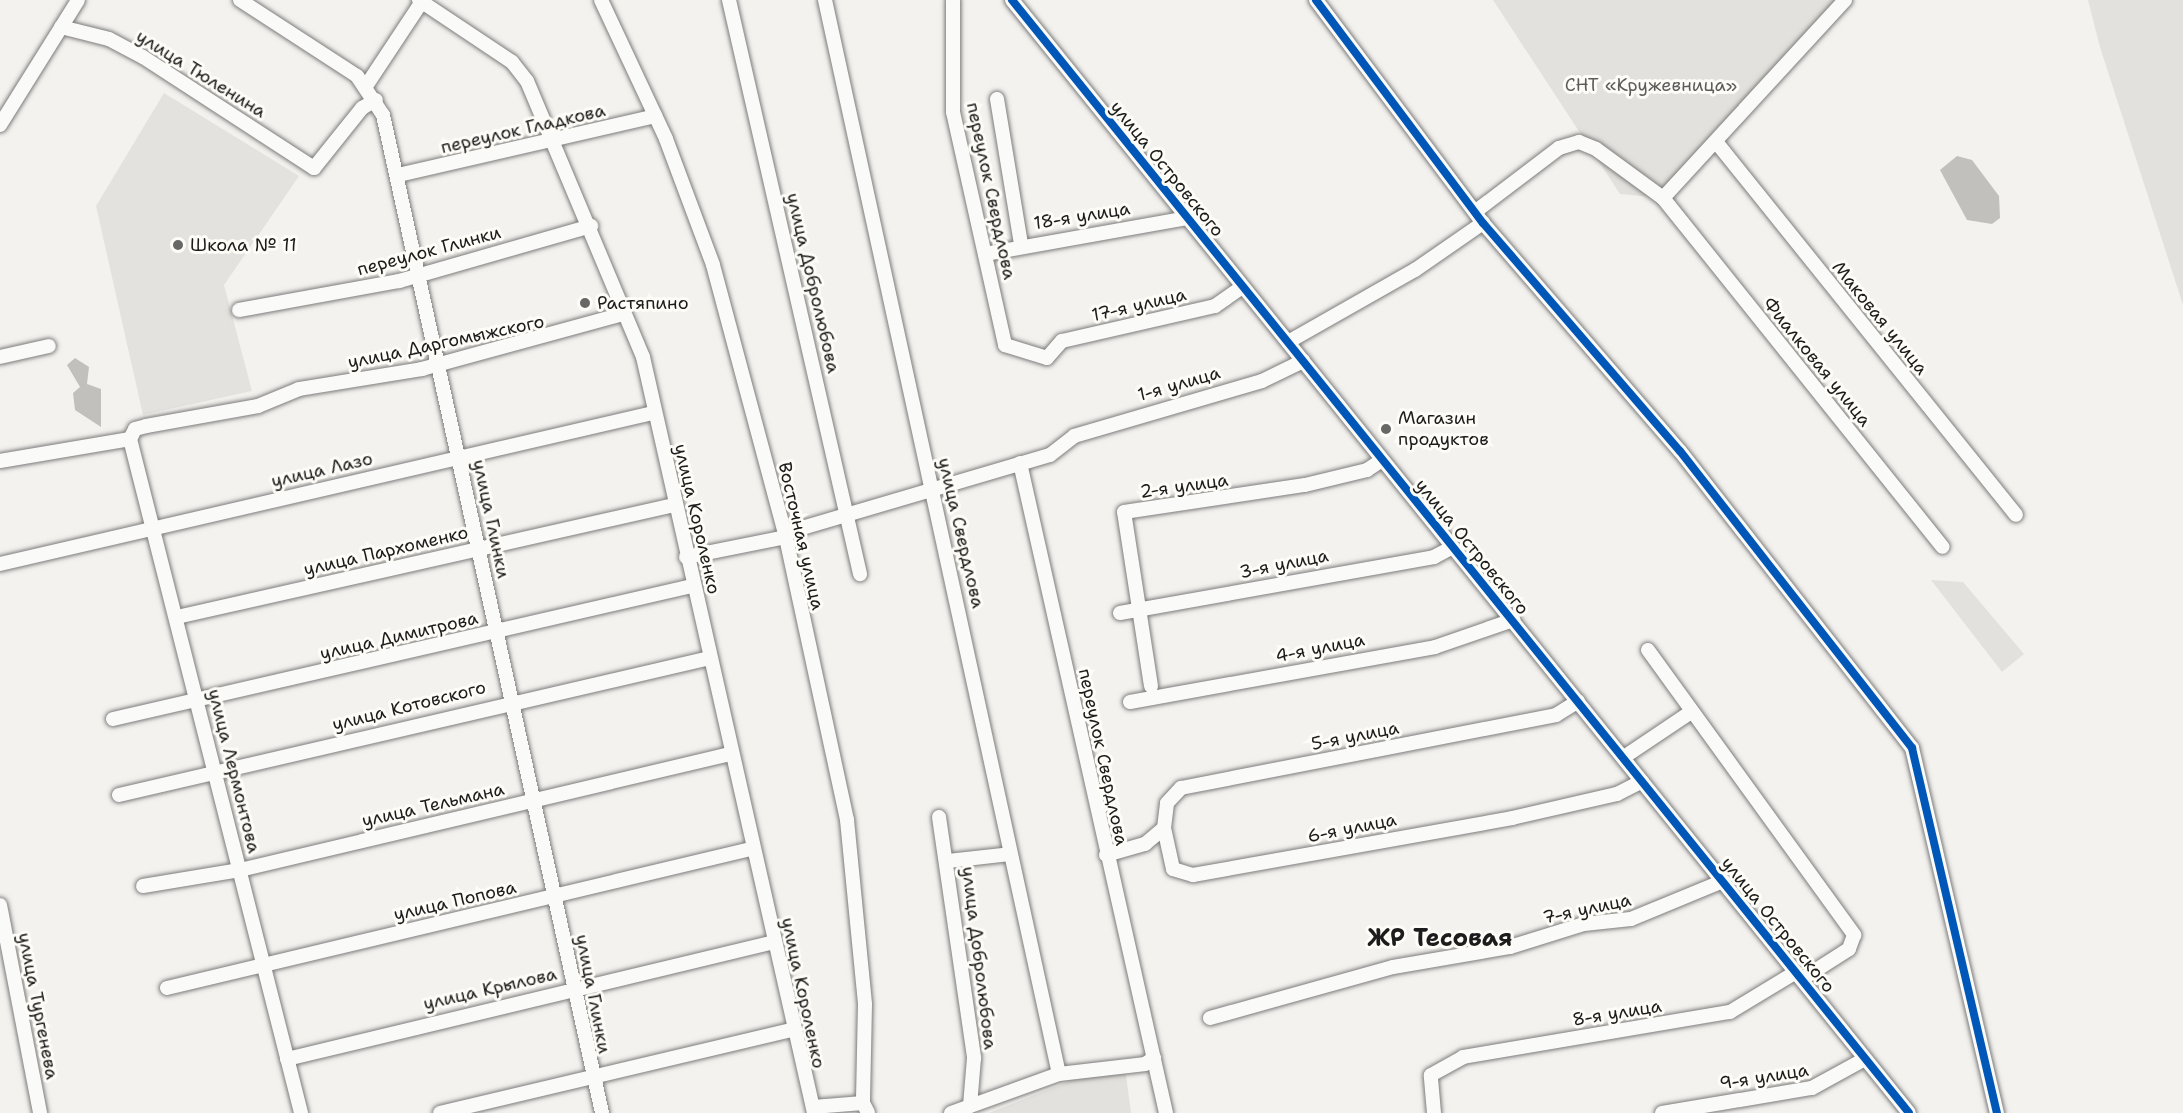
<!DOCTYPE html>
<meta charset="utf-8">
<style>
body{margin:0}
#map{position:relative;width:2183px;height:1113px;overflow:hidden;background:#f3f2ef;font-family:"Shantell Sans",sans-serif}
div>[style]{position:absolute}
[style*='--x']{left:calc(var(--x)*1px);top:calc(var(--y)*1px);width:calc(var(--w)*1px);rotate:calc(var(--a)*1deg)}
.built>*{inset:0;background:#e3e2de}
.green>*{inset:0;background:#e2e1dd}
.water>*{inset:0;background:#c1c0bc}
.roads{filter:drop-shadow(0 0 2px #7d7c7b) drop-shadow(0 0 2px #7d7c7b)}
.minor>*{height:14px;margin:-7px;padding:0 7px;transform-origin:7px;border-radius:7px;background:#fafaf8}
.cycleway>*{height:8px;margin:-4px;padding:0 4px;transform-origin:4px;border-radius:4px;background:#0057b8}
.dots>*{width:16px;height:16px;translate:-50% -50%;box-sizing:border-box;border:3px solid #fdfcf7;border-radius:50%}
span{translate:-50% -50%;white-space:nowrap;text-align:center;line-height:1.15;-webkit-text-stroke:6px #fdfcf7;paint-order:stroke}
.street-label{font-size:18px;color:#1c1c1c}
.park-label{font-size:18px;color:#5c5c5b}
.poi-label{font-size:18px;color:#1c1c1c}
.left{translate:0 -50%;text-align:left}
.district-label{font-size:24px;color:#1c1c1c;font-weight:700}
</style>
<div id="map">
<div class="built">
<i style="clip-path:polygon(164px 93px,299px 176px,224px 285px,252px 391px,143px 415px,96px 206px)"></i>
</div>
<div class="green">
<i style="clip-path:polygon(1493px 0,1837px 0,1663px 198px,1620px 194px)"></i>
<i style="clip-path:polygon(2088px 0,2183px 0,2183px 305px,2100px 47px)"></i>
<i style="clip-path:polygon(1931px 580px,1963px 582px,2024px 654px,2002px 672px)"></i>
<i style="clip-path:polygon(1113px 1064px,1126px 1075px,1131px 1113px,989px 1113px)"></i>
</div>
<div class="water">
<i style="clip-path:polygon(1957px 156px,1972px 160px,1999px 196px,2000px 218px,1992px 224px,1967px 220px,1940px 170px)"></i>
<i style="clip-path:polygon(75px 358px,89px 367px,87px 384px,101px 389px,101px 427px,75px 410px,73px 393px,80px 387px,67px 365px)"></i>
</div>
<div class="roads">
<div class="minor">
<i style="--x:240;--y:0;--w:140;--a:33"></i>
<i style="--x:357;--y:76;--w:47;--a:56.3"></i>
<i style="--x:383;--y:115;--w:1022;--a:77.62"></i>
<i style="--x:419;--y:0;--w:112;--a:33.7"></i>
<i style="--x:512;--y:62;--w:24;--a:52"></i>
<i style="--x:527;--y:81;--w:299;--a:67.2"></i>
<i style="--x:643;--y:357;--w:775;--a:77.25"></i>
<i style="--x:601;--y:0;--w:153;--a:64.9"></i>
<i style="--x:666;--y:139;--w:134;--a:69.5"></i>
<i style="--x:713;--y:265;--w:278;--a:75"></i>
<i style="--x:785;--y:533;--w:294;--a:77.8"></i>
<i style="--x:847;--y:820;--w:185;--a:84.4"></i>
<i style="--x:865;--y:1004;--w:99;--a:91.2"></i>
<i style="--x:729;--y:0;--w:589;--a:77.14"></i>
<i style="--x:825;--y:0;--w:1099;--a:77.71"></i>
<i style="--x:953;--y:0;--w:112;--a:90"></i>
<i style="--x:953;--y:112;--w:239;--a:77.4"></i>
<i style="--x:1005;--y:345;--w:44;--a:17.2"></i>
<i style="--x:1047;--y:358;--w:23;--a:-49"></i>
<i style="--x:1062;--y:341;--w:157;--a:-12.9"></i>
<i style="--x:1215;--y:306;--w:33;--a:-35"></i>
<i style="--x:1012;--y:0;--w:1429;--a:51.13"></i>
<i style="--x:1316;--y:0;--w:279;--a:53.2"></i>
<i style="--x:1483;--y:223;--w:301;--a:49.2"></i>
<i style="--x:1680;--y:451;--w:377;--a:52"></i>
<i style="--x:1912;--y:748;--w:375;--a:76.9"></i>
<i style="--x:61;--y:27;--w:49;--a:14"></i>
<i style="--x:109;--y:39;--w:38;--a:28"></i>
<i style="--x:143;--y:57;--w:204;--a:33"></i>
<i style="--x:314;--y:168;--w:77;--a:-51.3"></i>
<i style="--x:362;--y:108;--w:16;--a:-30"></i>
<i style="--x:366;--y:86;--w:103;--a:-56.5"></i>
<i style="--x:997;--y:99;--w:147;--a:80.6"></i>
<i style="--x:0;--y:125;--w:147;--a:-58"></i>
<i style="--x:1717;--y:143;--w:477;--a:51.2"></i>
<i style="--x:398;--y:175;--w:264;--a:-12.9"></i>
<i style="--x:1663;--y:198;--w:269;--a:-47.4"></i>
<i style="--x:1476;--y:211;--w:104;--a:-37.2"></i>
<i style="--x:1559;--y:148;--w:21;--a:-17"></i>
<i style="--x:1579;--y:142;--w:18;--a:22"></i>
<i style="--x:1596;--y:149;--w:83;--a:36.2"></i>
<i style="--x:1663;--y:198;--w:447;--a:51.3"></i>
<i style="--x:985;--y:254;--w:205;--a:-10.1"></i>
<i style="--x:239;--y:310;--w:163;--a:-10.3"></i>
<i style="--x:399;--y:281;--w:200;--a:-16"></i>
<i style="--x:1288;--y:342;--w:146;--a:-29.6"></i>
<i style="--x:1415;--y:270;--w:83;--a:-34.7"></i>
<i style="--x:0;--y:357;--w:50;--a:-12.7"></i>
<i style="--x:130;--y:439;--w:695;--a:75.76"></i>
<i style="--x:0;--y:461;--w:132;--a:-9.6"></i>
<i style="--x:130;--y:439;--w:11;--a:-63"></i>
<i style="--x:135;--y:429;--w:11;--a:-15"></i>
<i style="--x:146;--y:426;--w:114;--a:-10.1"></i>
<i style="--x:258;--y:406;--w:44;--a:-22.5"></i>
<i style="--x:299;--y:389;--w:125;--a:-9.2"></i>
<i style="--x:422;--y:369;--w:208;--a:-15.3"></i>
<i style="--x:1020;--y:463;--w:666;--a:77.34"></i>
<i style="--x:785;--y:533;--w:276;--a:-16.4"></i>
<i style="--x:1050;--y:455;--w:31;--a:-38"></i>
<i style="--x:1074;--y:436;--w:196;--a:-16.3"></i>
<i style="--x:1262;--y:381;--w:46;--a:-26"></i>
<i style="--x:686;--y:557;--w:102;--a:-11.3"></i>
<i style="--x:0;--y:564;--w:670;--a:-13.02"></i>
<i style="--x:1120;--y:613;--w:319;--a:-10.1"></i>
<i style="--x:1434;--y:557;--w:21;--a:-28"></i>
<i style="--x:177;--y:617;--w:509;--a:-12.7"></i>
<i style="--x:1648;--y:650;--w:352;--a:54.1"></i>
<i style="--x:1854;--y:935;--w:15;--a:110"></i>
<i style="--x:1849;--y:949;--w:56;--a:147.4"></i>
<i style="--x:1151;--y:686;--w:176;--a:-98.8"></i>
<i style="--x:1124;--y:512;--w:183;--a:-8.5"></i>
<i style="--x:1305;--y:485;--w:64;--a:-13.6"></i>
<i style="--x:1367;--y:470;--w:18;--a:-34"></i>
<i style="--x:1130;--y:702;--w:310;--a:-10.2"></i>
<i style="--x:1435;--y:647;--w:83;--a:-19.1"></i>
<i style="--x:113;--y:719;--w:594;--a:-12.94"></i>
<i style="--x:1624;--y:757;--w:81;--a:-33.9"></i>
<i style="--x:119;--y:795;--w:607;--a:-13.05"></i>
<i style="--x:939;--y:817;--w:244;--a:81.7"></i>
<i style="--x:974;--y:1058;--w:48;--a:94.8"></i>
<i style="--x:1164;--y:828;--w:25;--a:-83"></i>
<i style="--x:1167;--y:803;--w:21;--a:-47"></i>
<i style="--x:1181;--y:788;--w:382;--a:-11"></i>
<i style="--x:1556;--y:715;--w:26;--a:-32"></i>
<i style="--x:1106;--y:855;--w:41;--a:-15.8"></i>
<i style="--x:1145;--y:844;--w:25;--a:-40"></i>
<i style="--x:1164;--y:828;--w:42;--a:77.6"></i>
<i style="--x:1173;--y:869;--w:21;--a:17"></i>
<i style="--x:1193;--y:875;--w:324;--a:-10.1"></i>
<i style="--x:1512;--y:818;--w:108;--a:-12.9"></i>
<i style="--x:1617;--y:794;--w:28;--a:-27"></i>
<i style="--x:948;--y:861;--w:62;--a:-6.4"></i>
<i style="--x:143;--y:886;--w:98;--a:-9.4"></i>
<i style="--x:240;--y:870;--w:504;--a:-13.32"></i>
<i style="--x:0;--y:905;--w:212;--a:79.1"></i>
<i style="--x:167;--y:988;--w:600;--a:-13.39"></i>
<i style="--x:1210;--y:1018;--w:190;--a:-15.6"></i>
<i style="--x:1393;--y:967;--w:119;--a:-9.7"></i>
<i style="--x:1510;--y:947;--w:77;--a:-17.3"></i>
<i style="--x:1584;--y:924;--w:47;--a:-6.1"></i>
<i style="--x:1631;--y:919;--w:100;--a:-22.4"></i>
<i style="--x:287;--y:1059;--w:499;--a:-13.5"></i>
<i style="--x:813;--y:1107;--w:50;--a:-4.6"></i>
<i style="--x:863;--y:1103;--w:11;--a:63"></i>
<i style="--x:440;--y:1113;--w:362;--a:-13.3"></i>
<i style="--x:951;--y:1113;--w:115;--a:-19.9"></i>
<i style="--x:1059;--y:1074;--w:87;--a:-6.6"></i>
<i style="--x:1145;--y:1064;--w:11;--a:-34"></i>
<i style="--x:1434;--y:1113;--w:38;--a:-95"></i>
<i style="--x:1431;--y:1075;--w:37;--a:-29"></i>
<i style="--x:1463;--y:1057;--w:271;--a:-9.6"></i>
<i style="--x:1730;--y:1012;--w:77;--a:-31.2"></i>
<i style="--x:1662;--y:1113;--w:152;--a:-9.5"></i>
<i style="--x:1812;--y:1088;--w:60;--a:-28.7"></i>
</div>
</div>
<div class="cycleway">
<i style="--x:1012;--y:0;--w:1429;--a:51.13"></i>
<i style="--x:1316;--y:0;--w:279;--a:53.2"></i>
<i style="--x:1483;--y:223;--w:301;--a:49.2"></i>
<i style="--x:1680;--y:451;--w:377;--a:52"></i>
<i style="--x:1912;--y:748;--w:375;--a:76.9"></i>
</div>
<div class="dots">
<i style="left:178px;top:245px;background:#676766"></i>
<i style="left:585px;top:303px;background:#676766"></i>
<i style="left:1386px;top:429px;background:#676766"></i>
</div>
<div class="street-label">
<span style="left:201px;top:74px;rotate:32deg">улица Тюленина</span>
<span style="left:523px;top:129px;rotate:-13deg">переулок Гладкова</span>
<span style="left:1167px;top:169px;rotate:51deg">улица Островского</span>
<span style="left:991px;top:191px;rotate:78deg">переулок Свердлова</span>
<span style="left:1082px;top:216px;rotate:-9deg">18-я улица</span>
<span style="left:429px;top:251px;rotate:-15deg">переулок Глинки</span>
<span style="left:813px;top:283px;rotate:77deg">улица Добролюбова</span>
<span style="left:1139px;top:305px;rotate:-13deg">17-я улица</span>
<span style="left:1880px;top:318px;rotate:51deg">Маковая улица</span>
<span style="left:446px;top:342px;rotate:-12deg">улица Даргомыжского</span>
<span style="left:1817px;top:362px;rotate:51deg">Фиалковая улица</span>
<span style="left:1179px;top:384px;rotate:-16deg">1-я улица</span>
<span style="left:322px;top:470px;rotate:-13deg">улица Лазо</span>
<span style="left:1184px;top:486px;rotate:-8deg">2-я улица</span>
<span style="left:491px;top:519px;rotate:78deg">улица Глинки</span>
<span style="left:697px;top:519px;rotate:77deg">улица Короленко</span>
<span style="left:961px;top:533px;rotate:77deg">улица Свердлова</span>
<span style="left:801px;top:536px;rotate:77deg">Восточная улица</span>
<span style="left:1472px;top:547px;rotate:51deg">улица Островского</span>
<span style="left:386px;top:551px;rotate:-13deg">улица Пархоменко</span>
<span style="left:1284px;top:564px;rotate:-11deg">3-я улица</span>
<span style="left:399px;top:636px;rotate:-13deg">улица Димитрова</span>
<span style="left:1320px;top:648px;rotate:-11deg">4-я улица</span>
<span style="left:409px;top:706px;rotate:-14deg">улица Котовского</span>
<span style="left:1355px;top:736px;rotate:-11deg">5-я улица</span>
<span style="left:1103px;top:757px;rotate:78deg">переулок Свердлова</span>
<span style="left:234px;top:771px;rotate:76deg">улица Лермонтова</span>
<span style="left:433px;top:805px;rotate:-13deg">улица Тельмана</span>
<span style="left:1352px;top:828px;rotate:-11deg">6-я улица</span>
<span style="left:455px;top:901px;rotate:-13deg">улица Попова</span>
<span style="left:1587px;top:909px;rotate:-12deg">7-я улица</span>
<span style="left:1778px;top:925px;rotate:51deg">улица Островского</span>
<span style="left:979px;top:958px;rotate:83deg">улица Добролюбова</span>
<span style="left:490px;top:989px;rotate:-13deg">улица Крылова</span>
<span style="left:803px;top:993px;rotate:78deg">улица Короленко</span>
<span style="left:593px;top:994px;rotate:79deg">улица Глинки</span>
<span style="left:38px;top:1006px;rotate:79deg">улица Тургенева</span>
<span style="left:1617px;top:1013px;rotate:-9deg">8-я улица</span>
<span style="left:1764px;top:1077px;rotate:-9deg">9-я улица</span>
</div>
<div class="park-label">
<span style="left:1651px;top:85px">СНТ «Кружевница»</span>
</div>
<div class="poi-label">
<span class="left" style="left:190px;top:245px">Школа № 11</span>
<span class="left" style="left:597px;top:303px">Растяпино</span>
<span class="left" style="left:1398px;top:429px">Магазин<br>продуктов</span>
</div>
<div class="district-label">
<span style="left:1440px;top:939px">ЖР Тесовая</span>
</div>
</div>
